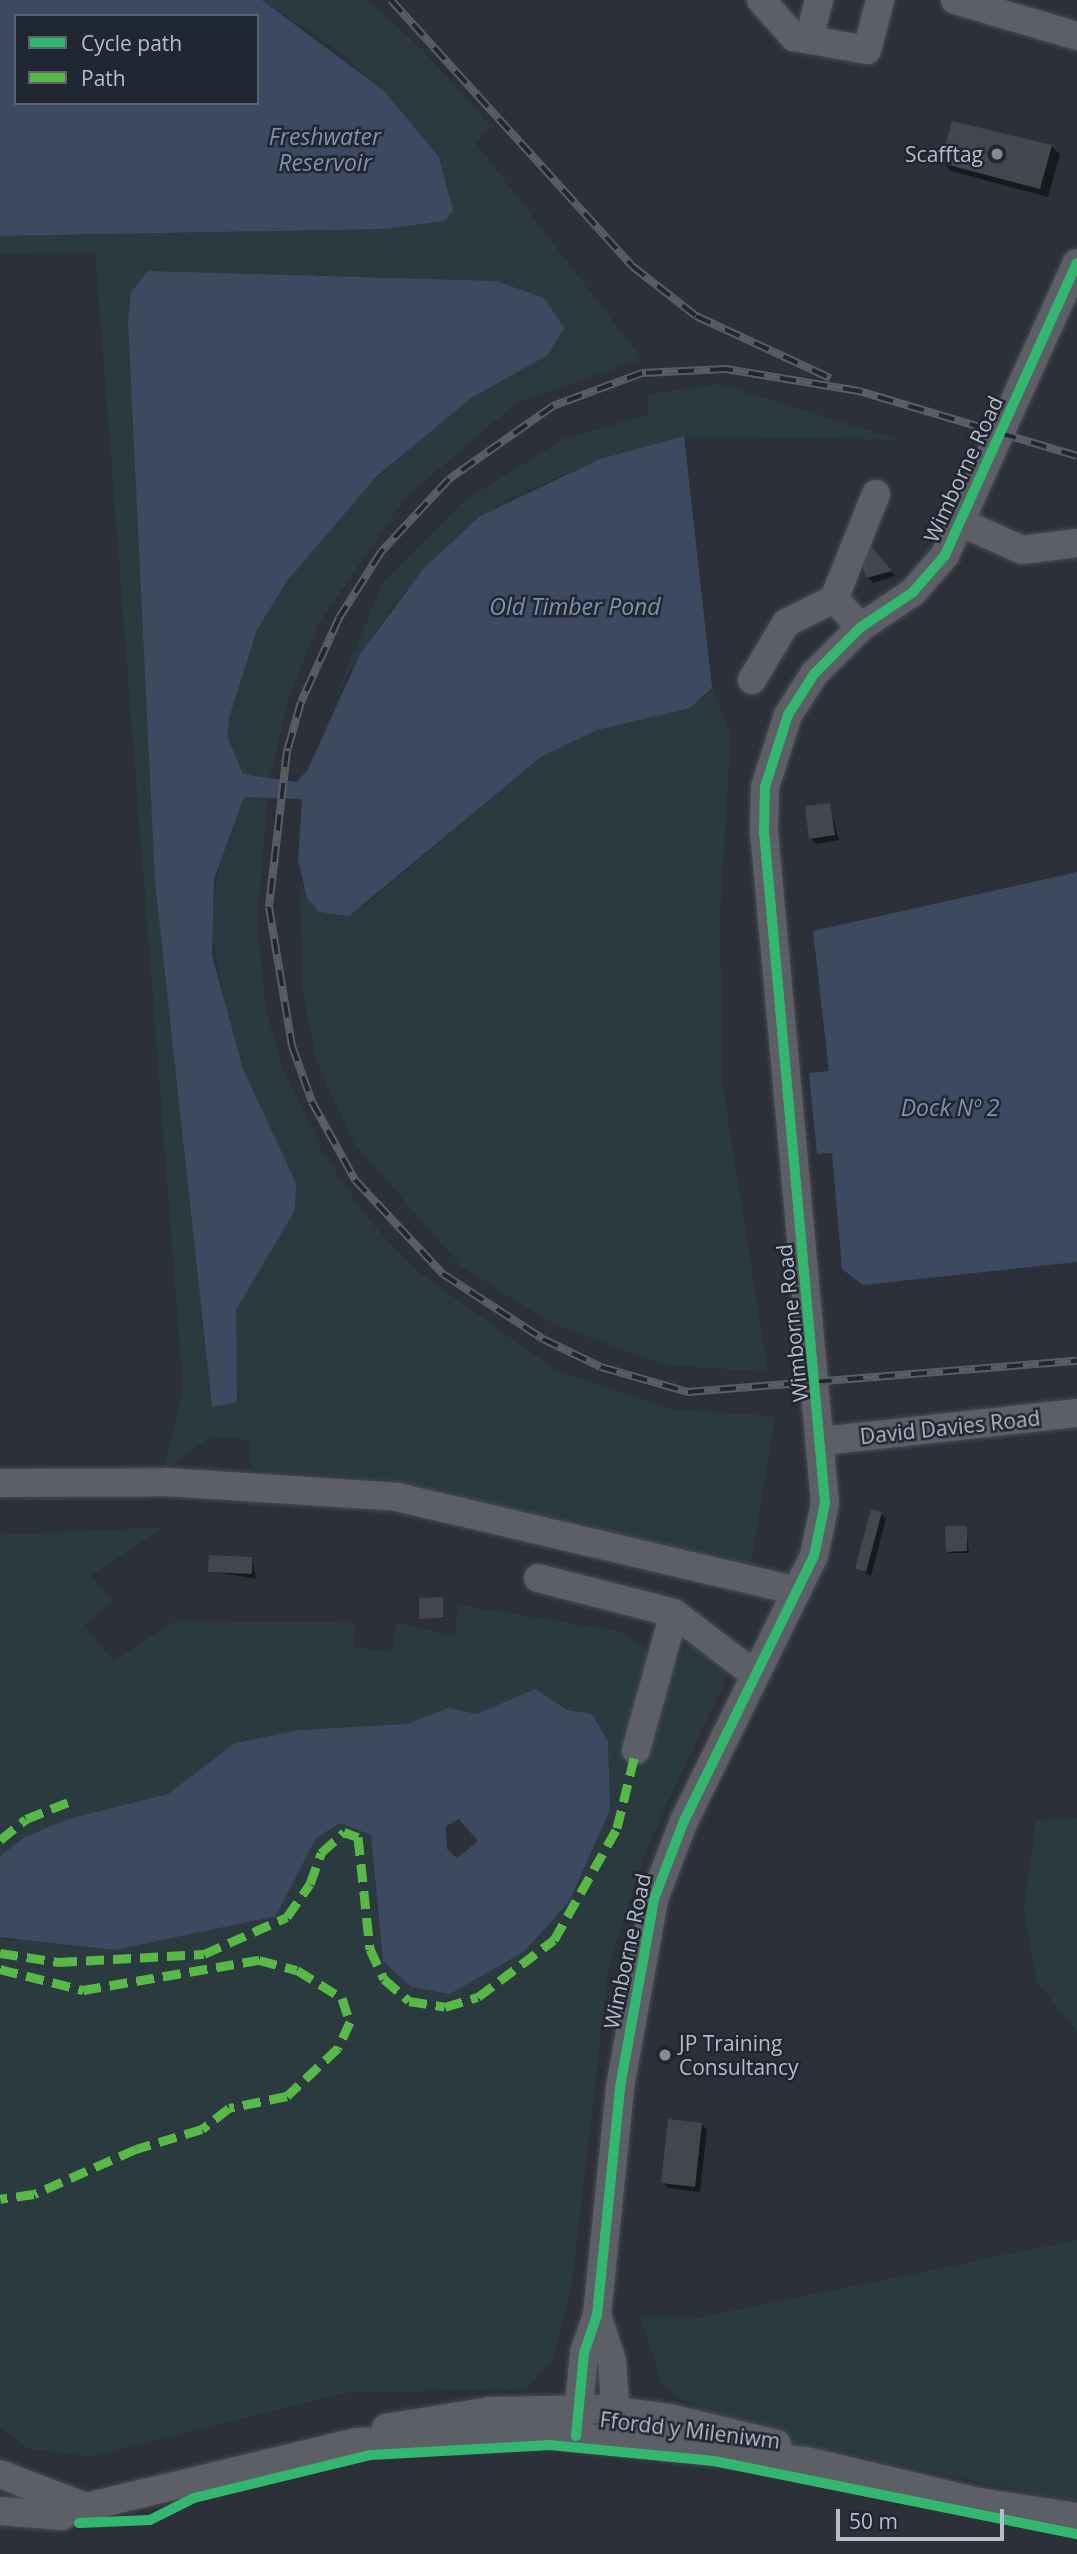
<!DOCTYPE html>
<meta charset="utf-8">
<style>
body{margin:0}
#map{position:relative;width:1077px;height:2554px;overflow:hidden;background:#2c3038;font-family:"Open Sans",sans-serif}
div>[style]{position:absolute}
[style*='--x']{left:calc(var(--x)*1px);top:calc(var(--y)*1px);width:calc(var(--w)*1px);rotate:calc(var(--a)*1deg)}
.green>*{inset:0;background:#2a3a3e}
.water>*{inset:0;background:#3d4960}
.shadow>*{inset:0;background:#0007}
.building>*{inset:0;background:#43464d}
.roads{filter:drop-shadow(0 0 2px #484b51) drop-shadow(0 0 2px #484b51)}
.minor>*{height:28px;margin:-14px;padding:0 14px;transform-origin:14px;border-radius:14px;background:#5c5f66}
.rail>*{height:8px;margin-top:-4px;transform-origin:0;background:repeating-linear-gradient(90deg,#202632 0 16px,#5a5e64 0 32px);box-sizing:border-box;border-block:2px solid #5a5e64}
.quiet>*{height:9px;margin-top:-4.5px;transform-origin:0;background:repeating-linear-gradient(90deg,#58b947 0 18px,transparent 0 27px)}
.cycleway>*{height:10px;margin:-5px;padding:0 5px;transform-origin:5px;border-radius:5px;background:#33b770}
.dots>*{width:19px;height:19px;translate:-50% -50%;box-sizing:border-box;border:4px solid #202632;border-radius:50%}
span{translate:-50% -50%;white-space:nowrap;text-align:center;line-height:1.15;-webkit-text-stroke:5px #202632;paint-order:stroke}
.poi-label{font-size:21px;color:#b7bdc8}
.right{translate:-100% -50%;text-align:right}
.left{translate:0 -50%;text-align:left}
.street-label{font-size:21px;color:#b7bdc8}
.water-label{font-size:23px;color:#8291ac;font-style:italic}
.legend{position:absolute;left:14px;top:14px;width:245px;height:91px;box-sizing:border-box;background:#202632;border:2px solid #5c626e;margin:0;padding:9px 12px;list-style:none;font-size:21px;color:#b7bdc8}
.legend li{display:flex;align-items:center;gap:14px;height:35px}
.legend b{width:35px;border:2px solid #5c626e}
.scale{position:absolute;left:836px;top:2509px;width:168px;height:32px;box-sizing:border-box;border:4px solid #b7bdc8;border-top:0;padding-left:9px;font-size:21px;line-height:24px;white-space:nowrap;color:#b7bdc8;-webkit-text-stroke:5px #202632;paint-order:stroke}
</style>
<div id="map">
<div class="green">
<i style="clip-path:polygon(262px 0,367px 0,421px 48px,491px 126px,476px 143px,642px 359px,516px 403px,405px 498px,317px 626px,289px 698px,270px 778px,243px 774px,227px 736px,230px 715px,257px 630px,287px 581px,335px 518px,422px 436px,471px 398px,548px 355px,318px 273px,155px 882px,212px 1407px,236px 1310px,265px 1253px,243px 1069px,228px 1024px,210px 926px,221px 854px,244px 796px,268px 797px,257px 923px,266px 1009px,283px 1069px,322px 1151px,366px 1217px,418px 1272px,554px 1369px,670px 1409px,775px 1416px,751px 1565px,385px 1479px,251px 1470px,249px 1440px,210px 1437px,164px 1471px,183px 1387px,95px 252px,0 254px,0 236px,385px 229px,439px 157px,347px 57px)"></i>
<i style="clip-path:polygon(720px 384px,900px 440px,684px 436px,600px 459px,506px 500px,453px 540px,394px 604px,346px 677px,321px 732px,382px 584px,462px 502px,565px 438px,648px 415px,648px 394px)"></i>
<i style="clip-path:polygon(712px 688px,731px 735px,720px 915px,723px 1087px,768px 1372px,664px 1365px,553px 1324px,461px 1266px,354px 1143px,316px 1061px,302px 985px,300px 881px,307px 898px,363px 907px,541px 757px,597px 730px,705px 699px)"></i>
<i style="clip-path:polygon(164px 1527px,91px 1576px,113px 1601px,85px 1625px,113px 1661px,177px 1620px,356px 1623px,353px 1647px,393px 1652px,396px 1623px,454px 1635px,459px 1605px,618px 1631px,675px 1665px,688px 1642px,703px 1646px,729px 1672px,648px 1845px,609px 1964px,572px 2284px,552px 2361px,526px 2389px,346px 2393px,92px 2457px,29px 2449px,0 2427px,0 1937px,8px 1941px,276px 1916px,316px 1838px,340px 1822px,371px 1835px,383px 1961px,570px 1900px,610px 1810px,608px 1740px,592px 1714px,567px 1710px,535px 1689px,477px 1714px,448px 1708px,407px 1724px,299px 1730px,235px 1743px,168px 1794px,68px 1819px,0 1856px,0 1535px)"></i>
<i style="clip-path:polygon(1077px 1818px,1077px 2031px,1037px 1983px,1024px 1909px,1036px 1821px)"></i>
<i style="clip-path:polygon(1077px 2240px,1077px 2502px,798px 2445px,712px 2420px,662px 2385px,640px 2316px,702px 2317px)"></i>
</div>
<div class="water">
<i style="clip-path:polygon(evenodd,0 0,262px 0,384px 91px,439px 157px,453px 211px,444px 221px,385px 229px,0 236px,0 0,16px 16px,257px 16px,257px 103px,16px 103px,16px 16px)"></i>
<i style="clip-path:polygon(148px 271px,496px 281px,544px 298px,564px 328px,548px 355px,471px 398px,377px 476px,287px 581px,257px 630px,230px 715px,227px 736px,243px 774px,296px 782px,307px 771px,360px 654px,424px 568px,480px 516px,600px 459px,684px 436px,712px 688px,690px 708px,597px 730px,541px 757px,349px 916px,319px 912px,307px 898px,298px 860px,302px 799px,244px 797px,214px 879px,212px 955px,243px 1069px,296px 1183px,295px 1210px,236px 1310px,237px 1402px,212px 1407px,155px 882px,128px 321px,131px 292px)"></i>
<i style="clip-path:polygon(1077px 872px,1077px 1262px,863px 1285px,842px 1269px,832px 1153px,817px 1154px,809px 1073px,829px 1071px,813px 931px)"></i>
<i style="clip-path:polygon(evenodd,535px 1689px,567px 1710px,592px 1714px,608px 1741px,610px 1810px,570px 1900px,525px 1951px,450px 1994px,411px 1987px,383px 1961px,371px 1835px,340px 1823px,316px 1838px,276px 1916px,115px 1950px,0 1937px,0 1856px,25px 1837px,68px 1819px,168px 1794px,235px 1743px,299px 1730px,407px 1724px,448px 1708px,477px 1714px,535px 1689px,459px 1819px,478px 1841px,457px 1858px,447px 1849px,446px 1826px,459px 1819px)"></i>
</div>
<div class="shadow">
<i style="clip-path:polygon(1051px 146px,1060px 154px,1048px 197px,951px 171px,943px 162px)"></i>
<i style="clip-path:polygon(876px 554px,895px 576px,873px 583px,868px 577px)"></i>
<i style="clip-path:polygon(829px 805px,839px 840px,816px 844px,811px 838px)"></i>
<i style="clip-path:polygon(881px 1514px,886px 1519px,871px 1576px,857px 1569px)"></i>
<i style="clip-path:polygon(966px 1528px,969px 1553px,949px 1553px,947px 1551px)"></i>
<i style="clip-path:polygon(252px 1558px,256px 1579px,210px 1571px)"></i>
<i style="clip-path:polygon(443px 1599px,445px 1619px,421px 1618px)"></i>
<i style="clip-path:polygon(701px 2124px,707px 2130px,700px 2192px,668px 2188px,663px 2183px)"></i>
</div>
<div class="building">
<i style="clip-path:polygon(952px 121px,1052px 145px,1040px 189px,941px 163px)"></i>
<i style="clip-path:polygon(871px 546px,892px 571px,866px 578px,858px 549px)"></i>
<i style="clip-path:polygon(830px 803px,835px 835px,809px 839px,805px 806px)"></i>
<i style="clip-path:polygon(871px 1509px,882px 1512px,866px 1572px,855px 1569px)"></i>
<i style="clip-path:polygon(945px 1526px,967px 1526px,967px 1551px,946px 1552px)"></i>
<i style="clip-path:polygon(209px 1555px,252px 1557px,252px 1574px,208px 1572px)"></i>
<i style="clip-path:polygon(443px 1597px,444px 1618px,419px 1619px,419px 1598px)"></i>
<i style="clip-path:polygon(668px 2119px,702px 2123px,695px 2187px,661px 2183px)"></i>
</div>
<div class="roads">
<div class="minor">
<i style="--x:761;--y:0;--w:50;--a:48.3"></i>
<i style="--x:794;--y:37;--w:74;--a:10.1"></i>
<i style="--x:867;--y:50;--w:52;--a:-75.4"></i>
<i style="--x:955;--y:0;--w:127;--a:16.4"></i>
<i style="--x:809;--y:39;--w:40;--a:-75.6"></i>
<i style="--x:962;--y:523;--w:66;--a:24.2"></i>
<i style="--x:1022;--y:550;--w:55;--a:-7.3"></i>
<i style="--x:861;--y:627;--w:39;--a:-134"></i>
<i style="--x:834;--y:599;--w:113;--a:-68.2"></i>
<i style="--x:752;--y:680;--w:66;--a:-59.2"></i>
<i style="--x:786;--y:623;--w:54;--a:-26.6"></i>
<i style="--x:823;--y:1441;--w:256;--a:-6.3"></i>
<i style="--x:0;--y:1483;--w:167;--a:-0.3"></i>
<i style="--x:167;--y:1482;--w:230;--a:3.7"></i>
<i style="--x:397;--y:1497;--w:411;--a:13.2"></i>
<i style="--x:538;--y:1578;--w:140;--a:14.4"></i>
<i style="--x:674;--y:1613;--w:102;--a:37.4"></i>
<i style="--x:636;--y:1750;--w:142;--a:-74.5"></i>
<i style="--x:597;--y:2315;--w:48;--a:71.9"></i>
<i style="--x:612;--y:2361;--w:68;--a:85.8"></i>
<i style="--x:386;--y:2428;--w:105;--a:-9.3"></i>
<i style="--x:490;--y:2411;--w:111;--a:-1"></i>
<i style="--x:601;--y:2409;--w:70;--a:7.4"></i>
<i style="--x:670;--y:2418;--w:110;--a:13.7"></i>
<i style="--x:576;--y:2436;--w:83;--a:-84.5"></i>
<i style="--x:584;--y:2353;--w:40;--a:-71.1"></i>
<i style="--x:597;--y:2315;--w:229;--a:-84.2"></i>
<i style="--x:620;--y:2087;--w:191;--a:-79.7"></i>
<i style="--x:654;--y:1899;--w:84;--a:-69"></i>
<i style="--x:684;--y:1821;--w:295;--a:-63.9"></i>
<i style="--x:814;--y:1556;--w:54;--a:-78.3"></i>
<i style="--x:825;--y:1503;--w:675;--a:-95.19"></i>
<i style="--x:764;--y:831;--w:44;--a:-88.7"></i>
<i style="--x:765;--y:787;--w:76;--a:-72.3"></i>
<i style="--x:788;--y:715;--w:49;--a:-57.6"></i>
<i style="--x:814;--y:674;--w:66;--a:-45"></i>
<i style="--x:861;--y:627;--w:63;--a:-33.9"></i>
<i style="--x:913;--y:592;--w:49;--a:-49.1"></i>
<i style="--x:945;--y:555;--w:320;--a:-65.7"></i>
<i style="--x:0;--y:2474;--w:92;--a:21"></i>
<i style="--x:86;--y:2507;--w:279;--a:-13.5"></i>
<i style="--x:357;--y:2442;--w:192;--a:-2.4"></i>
<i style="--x:549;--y:2434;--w:259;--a:6"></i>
<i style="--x:807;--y:2461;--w:177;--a:13.4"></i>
<i style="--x:979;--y:2502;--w:99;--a:8.7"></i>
<i style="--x:0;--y:2511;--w:62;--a:4.6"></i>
<i style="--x:62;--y:2516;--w:15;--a:-37"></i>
</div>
</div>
<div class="rail">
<i style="--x:391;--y:0;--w:359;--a:47.8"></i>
<i style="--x:632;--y:266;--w:81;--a:38"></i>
<i style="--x:696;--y:316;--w:148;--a:24.8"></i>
<i style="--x:1077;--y:456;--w:227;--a:-163.4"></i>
<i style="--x:859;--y:391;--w:135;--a:-170.6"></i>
<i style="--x:726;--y:369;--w:84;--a:177.3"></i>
<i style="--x:642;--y:373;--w:95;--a:159.7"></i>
<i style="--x:553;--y:406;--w:127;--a:144.9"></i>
<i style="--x:449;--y:479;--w:100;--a:133"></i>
<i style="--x:381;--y:552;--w:78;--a:122.5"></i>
<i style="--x:339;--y:618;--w:92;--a:114.3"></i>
<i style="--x:301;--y:702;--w:51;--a:105.9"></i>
<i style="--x:287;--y:751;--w:157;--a:96.6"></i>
<i style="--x:269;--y:907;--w:141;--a:80.6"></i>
<i style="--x:292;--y:1046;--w:59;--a:70.3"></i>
<i style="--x:312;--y:1102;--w:89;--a:61.1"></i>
<i style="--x:355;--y:1180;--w:129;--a:46.9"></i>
<i style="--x:443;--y:1274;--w:119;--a:33"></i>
<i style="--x:543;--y:1339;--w:64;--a:25.8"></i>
<i style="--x:601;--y:1367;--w:91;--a:16"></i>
<i style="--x:688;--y:1392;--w:390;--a:-4.6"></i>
</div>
<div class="quiet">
<i style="--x:0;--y:1840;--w:33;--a:-39"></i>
<i style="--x:26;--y:1819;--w:48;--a:-21.8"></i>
<i style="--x:0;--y:1953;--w:60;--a:8.7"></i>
<i style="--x:59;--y:1962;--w:145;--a:-3.2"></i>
<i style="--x:204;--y:1954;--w:91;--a:-24"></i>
<i style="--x:287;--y:1917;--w:40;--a:-55.1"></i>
<i style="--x:310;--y:1884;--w:33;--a:-70"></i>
<i style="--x:321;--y:1853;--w:31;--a:-42"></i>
<i style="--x:344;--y:1832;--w:15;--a:20"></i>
<i style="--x:358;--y:1837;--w:113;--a:83.9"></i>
<i style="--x:370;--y:1949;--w:33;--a:65"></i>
<i style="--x:384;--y:1979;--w:33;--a:41"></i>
<i style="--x:409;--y:2001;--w:36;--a:9"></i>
<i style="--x:445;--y:2007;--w:34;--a:-17"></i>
<i style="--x:478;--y:1997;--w:95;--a:-36.9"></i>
<i style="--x:554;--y:1940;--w:129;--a:-60.6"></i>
<i style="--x:617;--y:1828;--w:80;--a:-76.3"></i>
<i style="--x:0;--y:1969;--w:86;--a:14.2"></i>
<i style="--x:83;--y:1990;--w:179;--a:-9.7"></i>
<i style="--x:259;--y:1960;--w:39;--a:15"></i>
<i style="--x:297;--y:1970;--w:53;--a:31.9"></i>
<i style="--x:342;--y:1998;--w:25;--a:72"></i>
<i style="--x:350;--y:2022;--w:29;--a:115"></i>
<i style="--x:338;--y:2048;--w:70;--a:136.7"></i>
<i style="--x:287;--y:2096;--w:59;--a:168.3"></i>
<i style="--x:229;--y:2108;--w:34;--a:142"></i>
<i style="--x:202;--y:2129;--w:69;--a:163.1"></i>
<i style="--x:136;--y:2149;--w:111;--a:156.2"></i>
<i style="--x:34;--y:2194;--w:34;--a:172"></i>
</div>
<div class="cycleway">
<i style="--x:576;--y:2436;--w:83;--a:-84.5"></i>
<i style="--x:584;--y:2353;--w:40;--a:-71.1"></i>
<i style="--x:597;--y:2315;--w:229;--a:-84.2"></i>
<i style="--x:620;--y:2087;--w:191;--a:-79.7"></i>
<i style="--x:654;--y:1899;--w:84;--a:-69"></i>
<i style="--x:684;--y:1821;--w:295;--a:-63.9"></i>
<i style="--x:814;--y:1556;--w:54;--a:-78.3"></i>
<i style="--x:825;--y:1503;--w:675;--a:-95.19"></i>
<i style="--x:764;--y:831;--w:44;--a:-88.7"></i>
<i style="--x:765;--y:787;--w:76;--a:-72.3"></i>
<i style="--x:788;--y:715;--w:49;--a:-57.6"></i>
<i style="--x:814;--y:674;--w:66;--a:-45"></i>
<i style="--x:861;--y:627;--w:63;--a:-33.9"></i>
<i style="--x:913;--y:592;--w:49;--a:-49.1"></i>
<i style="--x:945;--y:555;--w:320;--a:-65.7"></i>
<i style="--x:79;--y:2523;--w:71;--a:-2.4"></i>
<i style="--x:150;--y:2520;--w:49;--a:-26.6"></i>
<i style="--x:194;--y:2498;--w:182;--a:-13.7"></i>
<i style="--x:371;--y:2455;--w:179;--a:-3.2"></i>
<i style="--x:550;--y:2445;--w:165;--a:5.6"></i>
<i style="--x:714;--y:2461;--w:370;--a:11.4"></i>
</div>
<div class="dots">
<i style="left:997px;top:154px;background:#868c96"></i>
<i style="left:665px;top:2055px;background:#868c96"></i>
</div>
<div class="poi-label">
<span class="right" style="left:983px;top:154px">Scafftag</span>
<span class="left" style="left:679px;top:2055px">JP Training<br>Consultancy</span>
</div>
<div class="street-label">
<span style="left:963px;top:469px;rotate:-65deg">Wimborne Road</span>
<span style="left:792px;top:1323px;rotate:-96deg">Wimborne Road</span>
<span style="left:950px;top:1427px;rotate:-6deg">David Davies Road</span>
<span style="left:627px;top:1951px;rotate:-78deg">Wimborne Road</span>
<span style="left:690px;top:2430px;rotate:7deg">Ffordd y Mileniwm</span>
</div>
<div class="water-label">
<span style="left:325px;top:149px">Freshwater<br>Reservoir</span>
<span style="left:575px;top:606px">Old Timber Pond</span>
<span style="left:950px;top:1107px">Dock Nº 2</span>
</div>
<ul class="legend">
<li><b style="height:9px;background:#33b770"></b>Cycle path</li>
<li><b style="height:9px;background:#58b947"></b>Path</li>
</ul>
<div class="scale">50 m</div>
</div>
